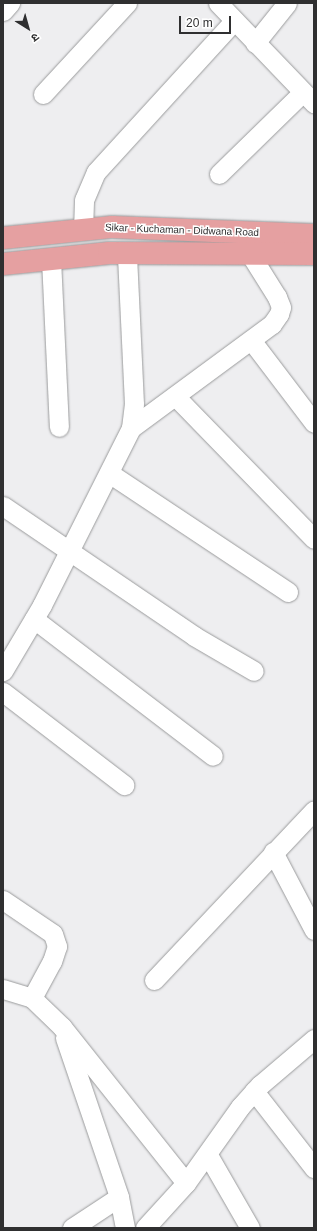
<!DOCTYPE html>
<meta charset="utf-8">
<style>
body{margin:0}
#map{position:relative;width:317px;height:1231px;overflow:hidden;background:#eeeef0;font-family:Helvetica,"Noto Sans Devanagari",sans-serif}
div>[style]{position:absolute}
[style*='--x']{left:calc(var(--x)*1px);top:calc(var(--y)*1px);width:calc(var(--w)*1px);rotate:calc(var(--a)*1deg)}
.roads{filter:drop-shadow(0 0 1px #9a9b9c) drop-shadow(0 0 1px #9a9b9c)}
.minor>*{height:19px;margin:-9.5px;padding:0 9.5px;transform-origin:9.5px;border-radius:9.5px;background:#fff}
.major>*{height:22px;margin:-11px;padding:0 11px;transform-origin:11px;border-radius:11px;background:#e5a0a1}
span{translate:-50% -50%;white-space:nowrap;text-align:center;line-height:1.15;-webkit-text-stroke:3px #fff;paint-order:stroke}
.street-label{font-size:10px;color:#2f2f30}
.frame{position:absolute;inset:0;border:4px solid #2f2f30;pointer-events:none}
.north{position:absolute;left:8px;top:8px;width:40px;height:40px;-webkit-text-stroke:3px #fff;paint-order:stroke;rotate:143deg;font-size:11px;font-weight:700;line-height:16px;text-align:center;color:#2f2f30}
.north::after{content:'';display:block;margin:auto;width:14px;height:18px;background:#2f2f30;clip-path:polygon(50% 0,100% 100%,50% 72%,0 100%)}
.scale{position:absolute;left:179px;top:16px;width:52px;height:18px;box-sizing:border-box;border:2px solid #2f2f30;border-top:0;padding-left:5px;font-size:12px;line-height:14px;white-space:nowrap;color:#2f2f30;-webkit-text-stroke:3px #fff;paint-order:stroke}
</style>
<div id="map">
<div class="roads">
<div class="minor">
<i style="--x:218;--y:3;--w:139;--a:46.2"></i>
<i style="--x:3;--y:11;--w:11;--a:-49"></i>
<i style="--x:255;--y:43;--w:51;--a:-51.3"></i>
<i style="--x:43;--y:94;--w:124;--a:-47.3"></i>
<i style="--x:219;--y:174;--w:117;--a:-44.3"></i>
<i style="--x:83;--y:230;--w:30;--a:-88"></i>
<i style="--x:84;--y:200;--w:30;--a:-67"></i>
<i style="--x:96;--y:172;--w:205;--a:-47.6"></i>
<i style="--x:51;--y:259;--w:168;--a:87.3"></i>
<i style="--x:251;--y:340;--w:104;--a:52.8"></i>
<i style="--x:175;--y:396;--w:199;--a:45.8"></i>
<i style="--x:131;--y:428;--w:175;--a:-36.4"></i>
<i style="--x:272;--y:324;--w:12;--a:-55"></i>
<i style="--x:279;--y:314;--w:7;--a:-74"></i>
<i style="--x:281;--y:307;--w:11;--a:-112"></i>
<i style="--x:277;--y:297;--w:51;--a:-122.1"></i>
<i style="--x:109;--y:473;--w:215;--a:33.6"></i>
<i style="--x:3;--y:506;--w:231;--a:34.2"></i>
<i style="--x:194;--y:636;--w:69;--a:30.3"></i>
<i style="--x:34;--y:619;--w:225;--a:37.4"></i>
<i style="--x:3;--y:671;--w:77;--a:-59.4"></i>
<i style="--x:42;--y:605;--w:198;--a:-63.3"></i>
<i style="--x:131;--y:428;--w:24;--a:-83"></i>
<i style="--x:134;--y:404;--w:151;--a:-92.7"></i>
<i style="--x:3;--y:692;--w:153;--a:37.5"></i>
<i style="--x:273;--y:852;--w:88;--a:62.3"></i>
<i style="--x:3;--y:900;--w:60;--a:34.2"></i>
<i style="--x:53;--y:934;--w:13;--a:72"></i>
<i style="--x:57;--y:946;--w:16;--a:108"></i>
<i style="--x:52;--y:961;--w:42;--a:118.4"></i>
<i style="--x:154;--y:980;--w:233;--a:-46.7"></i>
<i style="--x:3;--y:989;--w:30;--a:17"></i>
<i style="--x:32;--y:998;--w:42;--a:44"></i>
<i style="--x:62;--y:1027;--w:199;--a:51.5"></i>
<i style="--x:65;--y:1038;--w:168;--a:71.2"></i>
<i style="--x:119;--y:1197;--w:32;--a:79"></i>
<i style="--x:254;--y:1091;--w:98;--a:52.1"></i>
<i style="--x:208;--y:1155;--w:84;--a:60.1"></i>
<i style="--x:72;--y:1228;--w:56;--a:-33.4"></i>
<i style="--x:145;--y:1228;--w:61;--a:-47.7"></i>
<i style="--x:186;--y:1183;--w:93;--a:-54.6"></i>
<i style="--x:240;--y:1107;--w:30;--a:-48"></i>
<i style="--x:260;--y:1085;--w:71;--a:-40.4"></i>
</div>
<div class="major">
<i style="--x:3;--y:238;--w:110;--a:-5.8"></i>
<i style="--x:112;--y:227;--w:202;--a:2.3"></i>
<i style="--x:3;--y:264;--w:107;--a:-5.9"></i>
<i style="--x:109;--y:253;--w:205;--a:0.3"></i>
</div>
</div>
<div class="street-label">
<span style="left:182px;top:230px;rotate:2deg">Sikar - Kuchaman - Didwana Road</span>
</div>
<div class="frame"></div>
<div class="north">उ</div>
<div class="scale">20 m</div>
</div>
